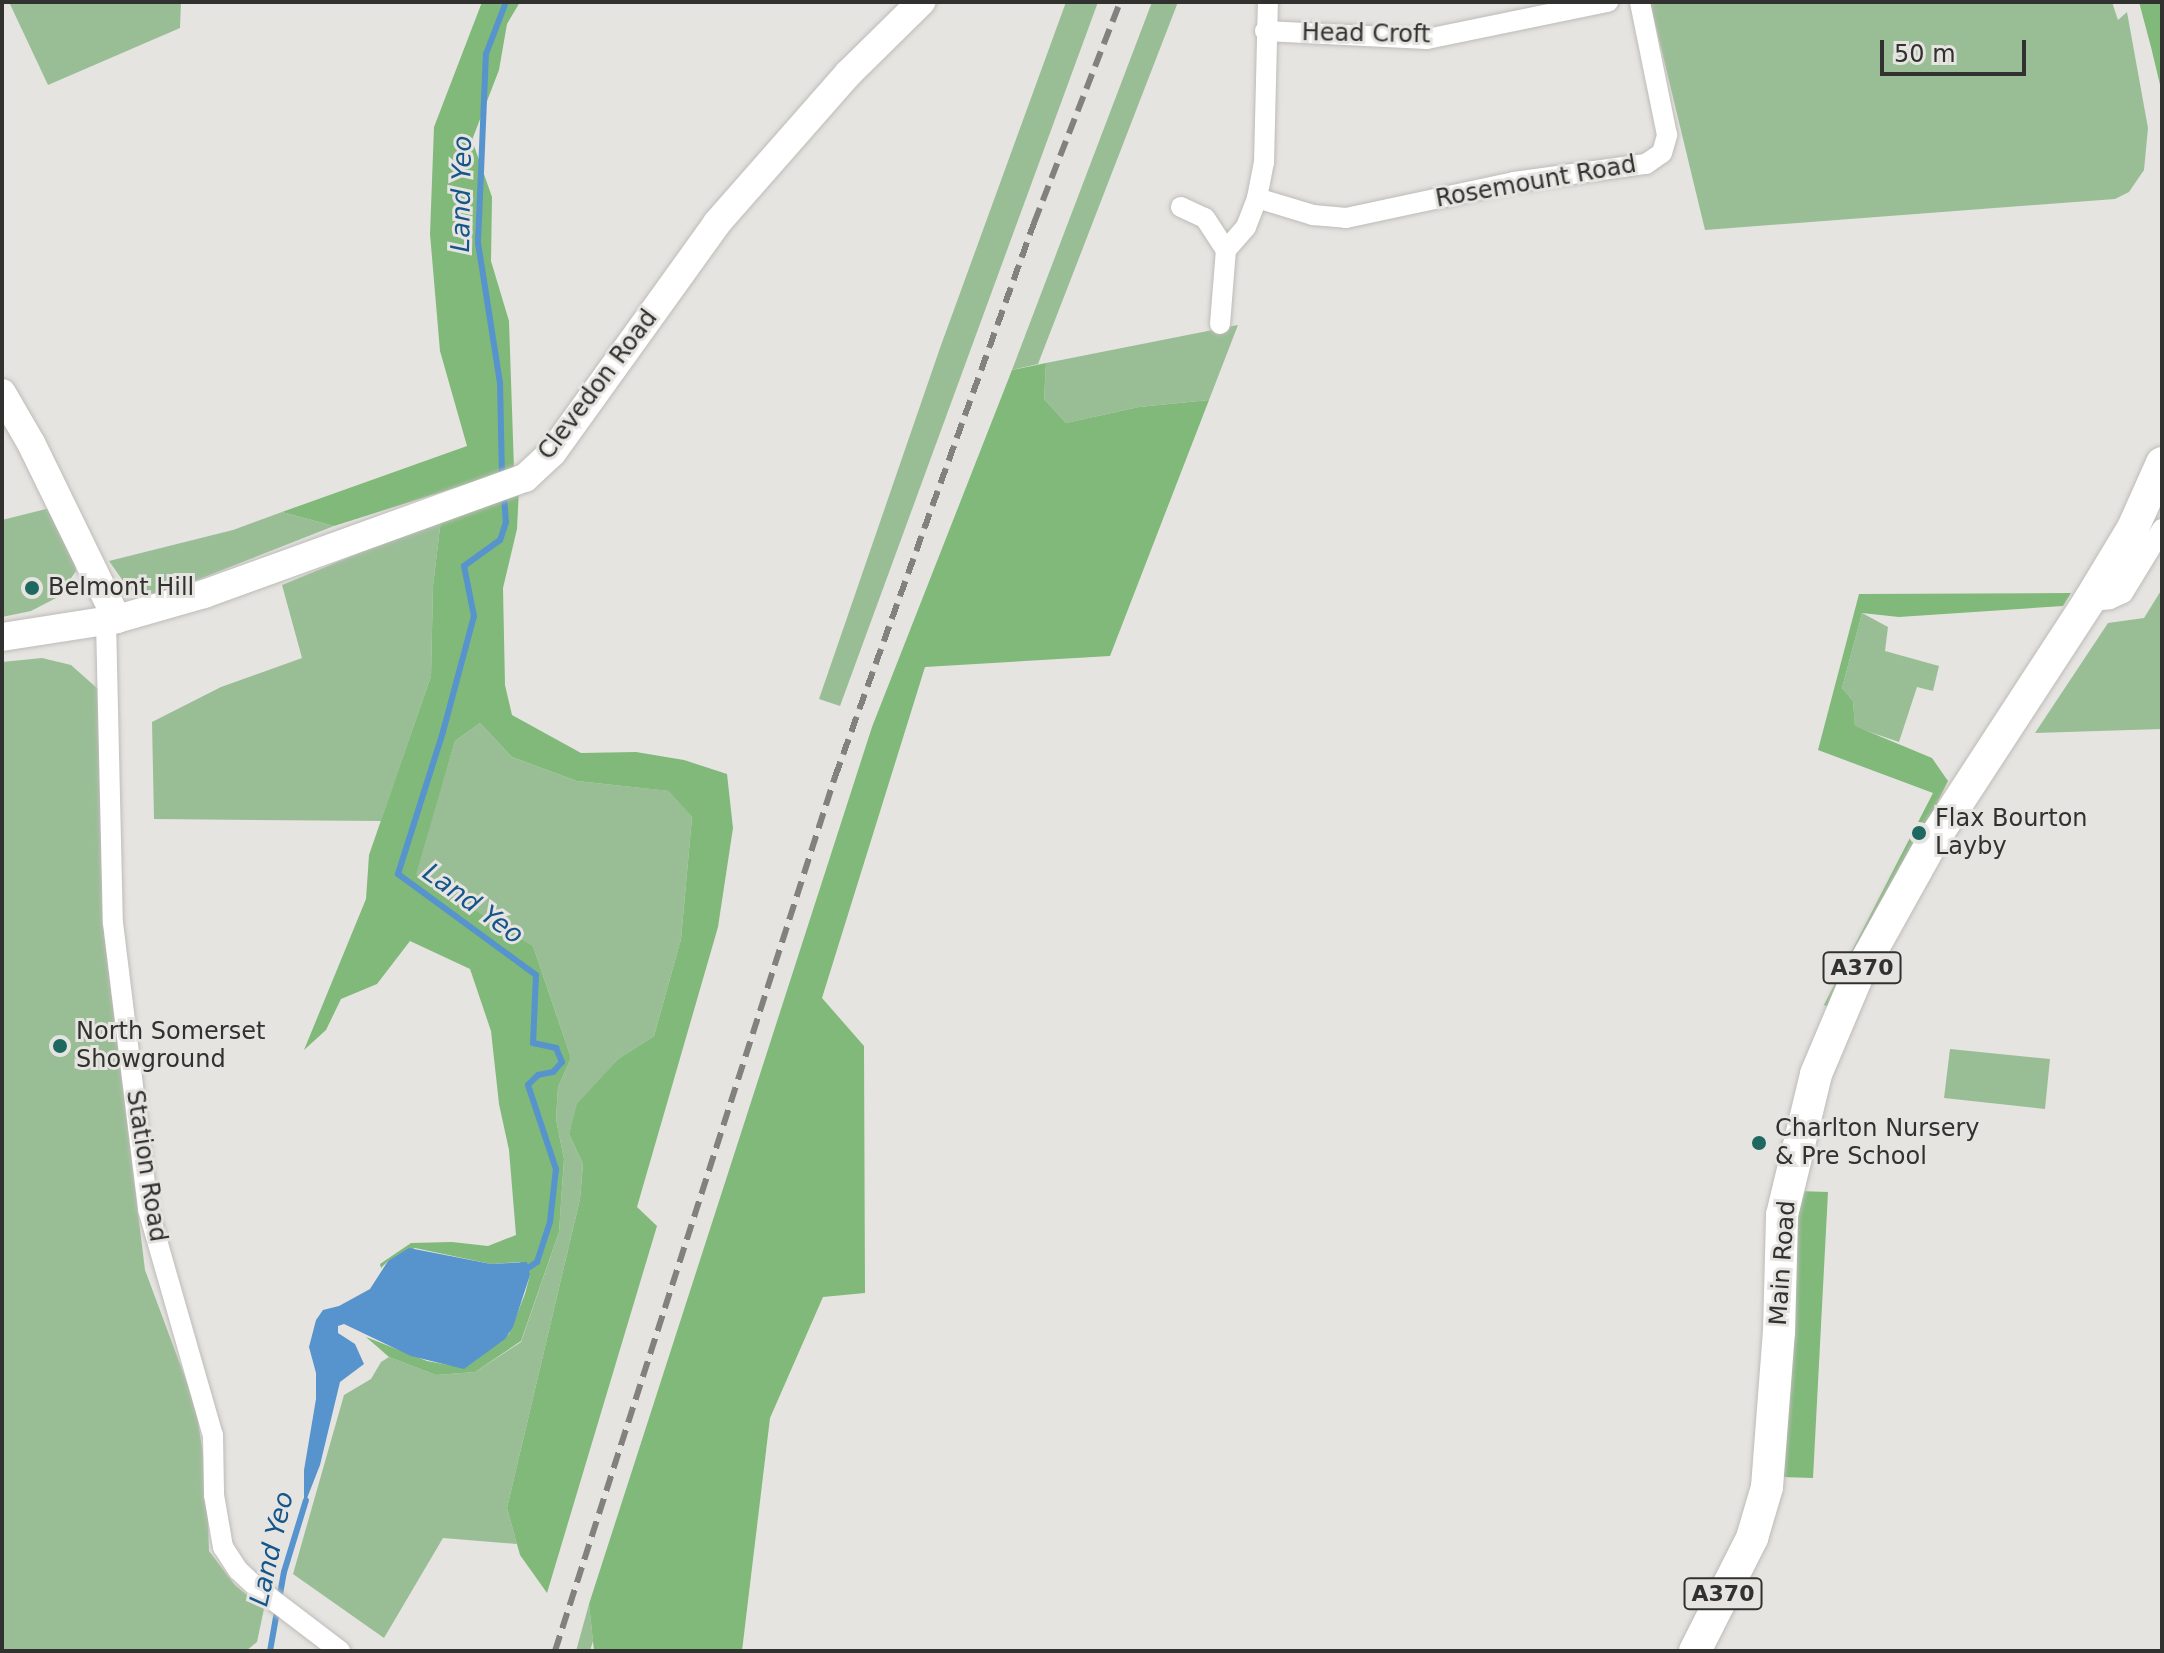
<!DOCTYPE html>
<style>
body{margin:0}
#map{position:relative;width:2164px;height:1653px;overflow:hidden;background:#e6e4e0;font-family:"DejaVu Sans",sans-serif}
div>[style]{position:absolute}
[style*='--x']{left:calc(var(--x)*1px);top:calc(var(--y)*1px);width:calc(var(--w)*1px);rotate:calc(var(--a)*1deg)}
.green>*{inset:0;background:#99be95}
.forest>*{inset:0;background:#80b97a}
.water>*{inset:0;background:#5793cd}
.stream>*{height:6px;margin:-3px;padding:0 3px;transform-origin:3px;border-radius:3px;background:#5793cd}
.roads{filter:drop-shadow(0 0 2px #bdbbb8) drop-shadow(0 0 2px #bdbbb8)}
.street>*{height:20px;margin:-10px;padding:0 10px;transform-origin:10px;border-radius:10px;background:#fff}
.secondary>*{height:28px;margin:-14px;padding:0 14px;transform-origin:14px;border-radius:14px;background:#fff}
.primary>*{height:32px;margin:-16px;padding:0 16px;transform-origin:16px;border-radius:16px;background:#fff}
.rail>*{height:6px;margin-top:-3px;transform-origin:0;background:repeating-linear-gradient(90deg,#82817e 0 16px,transparent 0 24px)}
.dots>*{width:22px;height:22px;translate:-50% -50%;box-sizing:border-box;border:4px solid #e6e4e0;border-radius:50%}
span{translate:-50% -50%;white-space:nowrap;text-align:center;line-height:1.15;-webkit-text-stroke:6px #e6e4e0;paint-order:stroke}
.shield-label span{padding:2px 6px;background:#e6e4e0;border:2px solid;border-radius:6px;-webkit-text-stroke-width:0}
.shield-label{font-size:22px;color:#31312f;font-weight:700}
.street-label{font-size:24px;color:#31312f}
.poi-label{font-size:24px;color:#31312f}
.left{translate:0 -50%;text-align:left}
.water-label{font-size:26px;color:#14558c;font-style:italic}
.frame{position:absolute;inset:0;border:4px solid #31312f;pointer-events:none}
.scale{position:absolute;left:1880px;top:40px;width:146px;height:36px;box-sizing:border-box;border:4px solid #31312f;border-top:0;padding-left:10px;font-size:24px;line-height:28px;white-space:nowrap;color:#31312f;-webkit-text-stroke:6px #e6e4e0;paint-order:stroke}
</style>
<div id="map">
<div class="green">
<i style="clip-path:polygon(9px 2px,181px 2px,180px 28px,48px 85px)"></i>
<i style="clip-path:polygon(1066px 2px,1098px 2px,840px 706px,819px 699px,940px 348px)"></i>
<i style="clip-path:polygon(1152px 2px,1178px 2px,1038px 364px,1012px 370px)"></i>
<i style="clip-path:polygon(1650px 2px,2112px 2px,2118px 20px,2127px 12px,2148px 128px,2144px 170px,2129px 192px,2115px 199px,1705px 230px)"></i>
<i style="clip-path:polygon(1238px 325px,1209px 400px,1139px 407px,1066px 423px,1044px 399px,1046px 363px)"></i>
<i style="clip-path:polygon(50px 508px,74px 551px,76px 571px,58px 597px,31px 611px,2px 617px,2px 520px)"></i>
<i style="clip-path:polygon(282px 512px,334px 526px,172px 590px,142px 596px,128px 588px,109px 561px,233px 530px)"></i>
<i style="clip-path:polygon(441px 519px,433px 586px,431px 676px,381px 821px,154px 819px,152px 722px,221px 687px,302px 658px,282px 585px)"></i>
<i style="clip-path:polygon(2162px 589px,2162px 729px,2035px 733px,2108px 623px,2144px 618px)"></i>
<i style="clip-path:polygon(1862px 613px,1888px 627px,1885px 651px,1939px 666px,1933px 691px,1917px 687px,1899px 742px,1855px 727px,1853px 701px,1842px 688px)"></i>
<i style="clip-path:polygon(42px 658px,71px 665px,98px 689px,103px 925px,145px 1270px,196px 1407px,207px 1482px,209px 1551px,235px 1585px,264px 1609px,257px 1642px,246px 1651px,2px 1651px,2px 662px)"></i>
<i style="clip-path:polygon(480px 723px,512px 757px,577px 781px,670px 791px,692px 817px,681px 939px,654px 1036px,618px 1059px,578px 1104px,569px 1134px,583px 1164px,580px 1199px,507px 1508px,517px 1544px,443px 1538px,384px 1638px,293px 1574px,344px 1395px,371px 1379px,381px 1362px,389px 1357px,436px 1375px,475px 1372px,521px 1342px,559px 1232px,564px 1159px,556px 1119px,558px 1087px,571px 1058px,533px 946px,415px 874px,455px 741px)"></i>
<i style="clip-path:polygon(1950px 1049px,2050px 1059px,2045px 1109px,1944px 1098px)"></i>
<i style="clip-path:polygon(589px 1604px,593px 1641px,590px 1651px,576px 1651px)"></i>
</div>
<div class="forest">
<i style="clip-path:polygon(482px 2px,520px 2px,507px 24px,499px 70px,472px 140px,492px 197px,491px 261px,509px 321px,514px 469px,334px 526px,282px 512px,467px 446px,440px 351px,430px 234px,434px 127px)"></i>
<i style="clip-path:polygon(2139px 2px,2162px 2px,2162px 93px,2151px 47px)"></i>
<i style="clip-path:polygon(1046px 363px,1044px 399px,1066px 423px,1139px 407px,1209px 400px,1110px 656px,925px 667px,822px 998px,864px 1046px,865px 1293px,823px 1297px,770px 1418px,742px 1651px,594px 1651px,589px 1604px,872px 727px,1012px 370px)"></i>
<i style="clip-path:polygon(519px 489px,517px 529px,503px 588px,505px 685px,512px 715px,581px 753px,636px 752px,684px 760px,727px 774px,733px 828px,718px 927px,637px 1207px,657px 1226px,547px 1593px,520px 1555px,507px 1508px,580px 1199px,583px 1164px,569px 1134px,577px 1104px,618px 1059px,654px 1036px,681px 939px,692px 817px,669px 791px,577px 781px,512px 757px,480px 723px,455px 741px,416px 874px,533px 946px,571px 1058px,558px 1087px,556px 1119px,564px 1159px,559px 1232px,521px 1341px,475px 1372px,436px 1375px,389px 1357px,366px 1337px,427px 1361px,465px 1368px,509px 1334px,525px 1294px,530px 1275px,520px 1262px,491px 1264px,415px 1248px,388px 1261px,381px 1268px,380px 1264px,411px 1243px,452px 1242px,488px 1246px,516px 1235px,509px 1150px,499px 1104px,491px 1031px,470px 969px,410px 941px,377px 984px,341px 999px,326px 1030px,304px 1050px,366px 899px,369px 855px,431px 676px,433px 586px,441px 519px)"></i>
<i style="clip-path:polygon(2071px 593px,2063px 606px,1899px 617px,1862px 613px,1842px 688px,1853px 701px,1855px 726px,1932px 758px,1948px 781px,1835px 1010px,1824px 1005px,1933px 793px,1818px 750px,1859px 594px)"></i>
<i style="clip-path:polygon(1798px 1191px,1828px 1192px,1813px 1478px,1782px 1477px)"></i>
</div>
<div class="water">
<i style="clip-path:polygon(409px 1248px,491px 1264px,527px 1262px,530px 1275px,513px 1327px,505px 1339px,464px 1369px,411px 1356px,344px 1324px,338px 1326px,338px 1333px,355px 1344px,364px 1364px,340px 1382px,320px 1465px,304px 1506px,304px 1470px,316px 1399px,316px 1373px,309px 1347px,316px 1320px,323px 1310px,339px 1306px,370px 1289px,388px 1261px)"></i>
</div>
<div class="stream">
<i style="--x:502;--y:477;--w:94;--a:-91.2"></i>
<i style="--x:500;--y:383;--w:142;--a:-98.9"></i>
<i style="--x:478;--y:243;--w:189;--a:-87.6"></i>
<i style="--x:486;--y:54;--w:56;--a:-69"></i>
<i style="--x:504;--y:496;--w:26;--a:86"></i>
<i style="--x:506;--y:522;--w:19;--a:108"></i>
<i style="--x:500;--y:540;--w:44;--a:144.2"></i>
<i style="--x:464;--y:566;--w:51;--a:78.7"></i>
<i style="--x:474;--y:616;--w:120;--a:105"></i>
<i style="--x:443;--y:732;--w:149;--a:107.6"></i>
<i style="--x:398;--y:874;--w:171;--a:36.2"></i>
<i style="--x:536;--y:975;--w:68;--a:92.5"></i>
<i style="--x:533;--y:1043;--w:24;--a:12"></i>
<i style="--x:556;--y:1048;--w:15;--a:67"></i>
<i style="--x:562;--y:1062;--w:13;--a:132"></i>
<i style="--x:553;--y:1072;--w:15;--a:169"></i>
<i style="--x:538;--y:1075;--w:14;--a:135"></i>
<i style="--x:528;--y:1085;--w:89;--a:71.6"></i>
<i style="--x:556;--y:1169;--w:53;--a:96.5"></i>
<i style="--x:550;--y:1222;--w:42;--a:108"></i>
<i style="--x:537;--y:1262;--w:18;--a:146"></i>
<i style="--x:270;--y:1651;--w:80;--a:-80"></i>
<i style="--x:284;--y:1572;--w:75;--a:-73"></i>
</div>
<div class="roads">
<div class="street">
<i style="--x:1265;--y:31;--w:162;--a:2.8"></i>
<i style="--x:1427;--y:39;--w:185;--a:-11.6"></i>
<i style="--x:1257;--y:198;--w:36;--a:-79"></i>
<i style="--x:1264;--y:163;--w:161;--a:-88.6"></i>
<i style="--x:1181;--y:207;--w:26;--a:25"></i>
<i style="--x:1205;--y:218;--w:38;--a:57"></i>
<i style="--x:1220;--y:324;--w:74;--a:-85.4"></i>
<i style="--x:1226;--y:250;--w:30;--a:-49"></i>
<i style="--x:1246;--y:227;--w:31;--a:-69"></i>
<i style="--x:1257;--y:198;--w:59;--a:16.9"></i>
<i style="--x:1313;--y:215;--w:33;--a:5"></i>
<i style="--x:1346;--y:218;--w:172;--a:-12.1"></i>
<i style="--x:1514;--y:182;--w:133;--a:-7.8"></i>
<i style="--x:1646;--y:164;--w:19;--a:-35"></i>
<i style="--x:1662;--y:153;--w:19;--a:-74"></i>
<i style="--x:1667;--y:135;--w:136;--a:-101.5"></i>
<i style="--x:2089;--y:601;--w:21;--a:-5"></i>
<i style="--x:2110;--y:599;--w:14;--a:-25"></i>
<i style="--x:2123;--y:593;--w:75;--a:-58.6"></i>
<i style="--x:106;--y:621;--w:302;--a:88.7"></i>
<i style="--x:113;--y:923;--w:288;--a:83"></i>
<i style="--x:148;--y:1209;--w:235;--a:74"></i>
<i style="--x:213;--y:1435;--w:60;--a:89"></i>
<i style="--x:214;--y:1495;--w:53;--a:80.2"></i>
<i style="--x:223;--y:1547;--w:27;--a:57"></i>
<i style="--x:238;--y:1570;--w:25;--a:43"></i>
<i style="--x:256;--y:1587;--w:106;--a:37.3"></i>
</div>
<div class="secondary">
<i style="--x:2;--y:393;--w:58;--a:59.9"></i>
<i style="--x:31;--y:443;--w:196;--a:64"></i>
<i style="--x:2;--y:637;--w:116;--a:-8.9"></i>
<i style="--x:117;--y:619;--w:91;--a:-16"></i>
<i style="--x:204;--y:594;--w:341;--a:-19.9"></i>
<i style="--x:525;--y:478;--w:37;--a:-43"></i>
<i style="--x:552;--y:453;--w:283;--a:-54.3"></i>
<i style="--x:717;--y:223;--w:198;--a:-48.7"></i>
<i style="--x:848;--y:74;--w:103;--a:-44.6"></i>
</div>
<div class="primary">
<i style="--x:1695;--y:1651;--w:127;--a:-63.2"></i>
<i style="--x:1752;--y:1538;--w:53;--a:-73.6"></i>
<i style="--x:1767;--y:1487;--w:155;--a:-85.6"></i>
<i style="--x:1779;--y:1332;--w:117;--a:-88.5"></i>
<i style="--x:1782;--y:1215;--w:145;--a:-76.4"></i>
<i style="--x:1816;--y:1074;--w:105;--a:-67.1"></i>
<i style="--x:1857;--y:977;--w:154;--a:-60.9"></i>
<i style="--x:1932;--y:842;--w:288;--a:-56.9"></i>
<i style="--x:2089;--y:601;--w:85;--a:-58.9"></i>
<i style="--x:2133;--y:528;--w:71;--a:-66"></i>
</div>
</div>
<div class="rail">
<i style="--x:555;--y:1651;--w:918;--a:-72.24"></i>
<i style="--x:835;--y:777;--w:589;--a:-70.24"></i>
<i style="--x:1034;--y:223;--w:237;--a:-68.7"></i>
</div>
<div class="dots">
<i style="left:32px;top:588px;background:#1e6860"></i>
<i style="left:1919px;top:833px;background:#1e6860"></i>
<i style="left:60px;top:1046px;background:#1e6860"></i>
<i style="left:1759px;top:1143px;background:#1e6860"></i>
</div>
<div class="shield-label">
<span style="left:1862px;top:968px">A370</span>
<span style="left:1723px;top:1594px">A370</span>
</div>
<div class="street-label">
<span style="left:1366px;top:34px;rotate:1deg">Head Croft</span>
<span style="left:1536px;top:182px;rotate:-10deg">Rosemount Road</span>
<span style="left:598px;top:385px;rotate:-53deg">Clevedon Road</span>
<span style="left:146px;top:1166px;rotate:81deg">Station Road</span>
<span style="left:1783px;top:1263px;rotate:-86deg">Main Road</span>
</div>
<div class="poi-label">
<span class="left" style="left:48px;top:588px">Belmont Hill</span>
<span class="left" style="left:1935px;top:833px">Flax Bourton<br>Layby</span>
<span class="left" style="left:76px;top:1046px">North Somerset<br>Showground</span>
<span class="left" style="left:1775px;top:1143px">Charlton Nursery<br>&amp; Pre School</span>
</div>
<div class="water-label">
<span style="left:462px;top:194px;rotate:-89deg">Land Yeo</span>
<span style="left:473px;top:904px;rotate:36deg">Land Yeo</span>
<span style="left:272px;top:1549px;rotate:-77deg">Land Yeo</span>
</div>
<div class="frame"></div>
<div class="scale">50 m</div>
</div>
